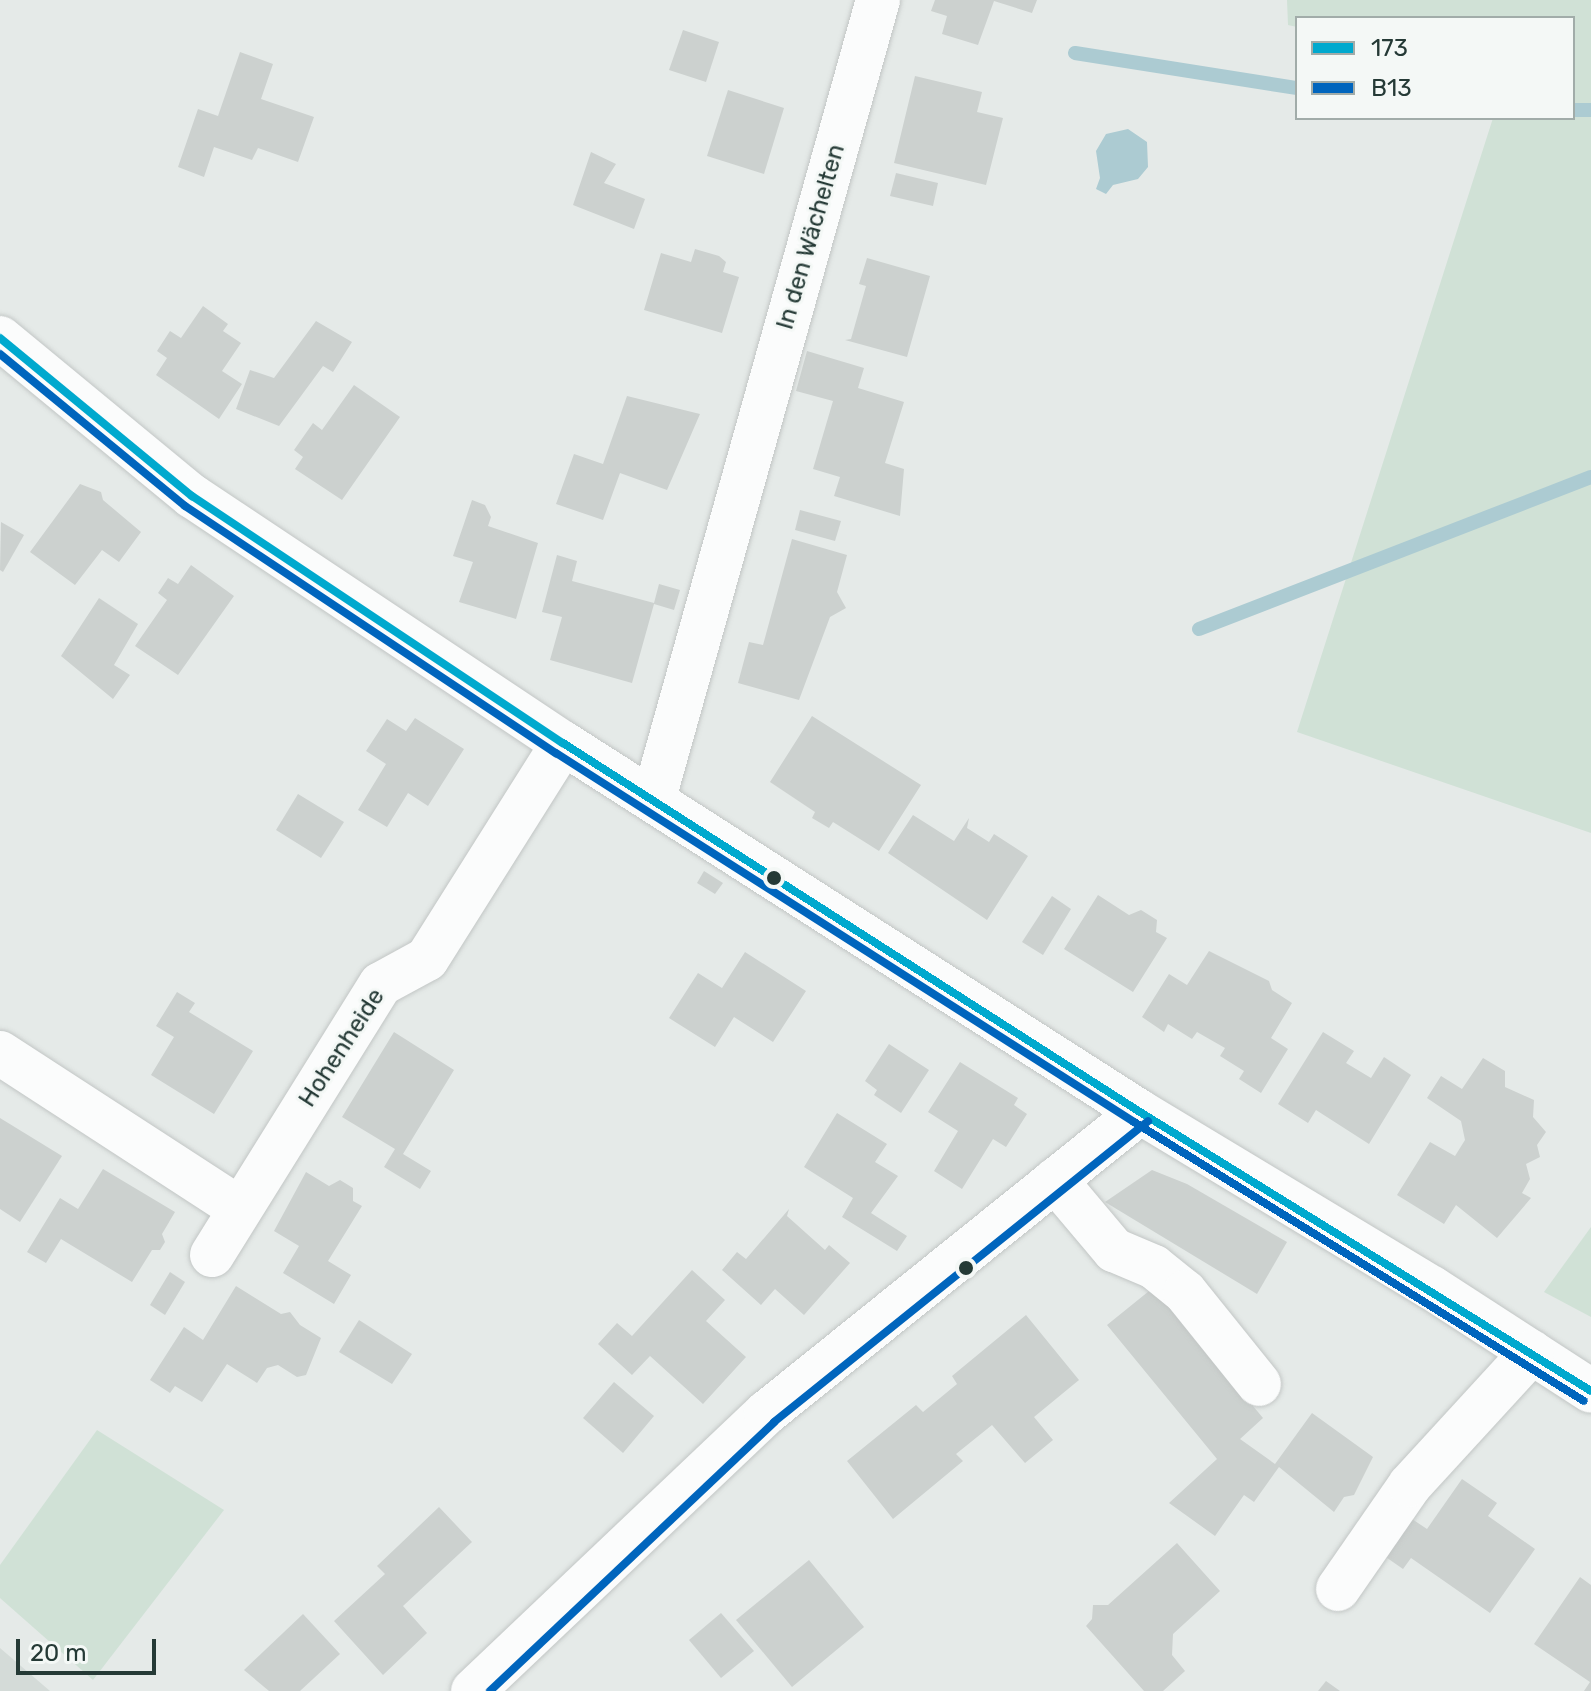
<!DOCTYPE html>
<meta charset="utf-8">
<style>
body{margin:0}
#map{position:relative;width:1591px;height:1691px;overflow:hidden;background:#e5eae8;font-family:Rubik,sans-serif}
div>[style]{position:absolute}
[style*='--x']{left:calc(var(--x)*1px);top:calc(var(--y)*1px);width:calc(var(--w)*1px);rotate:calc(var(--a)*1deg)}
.built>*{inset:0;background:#d4dbd8}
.green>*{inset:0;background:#d0e1d6}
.water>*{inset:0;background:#accbd2}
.stream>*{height:14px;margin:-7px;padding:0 7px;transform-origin:7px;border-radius:7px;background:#accbd2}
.building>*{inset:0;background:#ccd1cf}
.roads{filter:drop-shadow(0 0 2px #c2c6c5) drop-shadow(0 0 2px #c2c6c5)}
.minor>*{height:44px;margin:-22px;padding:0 22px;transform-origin:22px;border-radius:22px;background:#fbfcfc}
.bus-1>*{height:8px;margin:-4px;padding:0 4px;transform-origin:4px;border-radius:4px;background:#00a9ce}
.bus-2>*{height:8px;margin:-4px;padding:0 4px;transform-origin:4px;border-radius:4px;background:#0065bd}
.dots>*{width:22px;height:22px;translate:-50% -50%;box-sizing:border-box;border:4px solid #f4f8f6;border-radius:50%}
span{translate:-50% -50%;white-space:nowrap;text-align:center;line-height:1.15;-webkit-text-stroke:6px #f4f8f6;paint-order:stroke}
.street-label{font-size:24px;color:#253a36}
.legend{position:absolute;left:1295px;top:16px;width:280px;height:104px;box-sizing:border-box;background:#f4f8f6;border:2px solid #a1aca9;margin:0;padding:10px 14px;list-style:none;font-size:24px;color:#253a36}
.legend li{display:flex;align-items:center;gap:16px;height:40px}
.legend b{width:40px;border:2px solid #a1aca9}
.scale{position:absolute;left:16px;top:1639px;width:140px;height:36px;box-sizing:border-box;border:4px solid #253a36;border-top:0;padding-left:10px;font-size:24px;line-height:28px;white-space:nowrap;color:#253a36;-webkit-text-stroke:6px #f4f8f6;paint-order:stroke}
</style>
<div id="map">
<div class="built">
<i style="clip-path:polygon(0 1648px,50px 1691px,0 1691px)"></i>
</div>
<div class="green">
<i style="clip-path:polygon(1287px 0,1591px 0,1591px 833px,1297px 732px,1493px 118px,1573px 118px,1573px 18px,1297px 18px,1297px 27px,1288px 25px)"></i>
<i style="clip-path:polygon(1591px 1227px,1591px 1317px,1544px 1292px)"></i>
<i style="clip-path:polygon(97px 1430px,224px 1510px,93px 1680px,0 1598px,0 1565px)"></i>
</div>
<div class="water">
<i style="clip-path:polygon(1128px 129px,1147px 142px,1148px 167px,1138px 179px,1113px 185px,1106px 194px,1096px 189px,1100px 178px,1096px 151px,1106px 134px)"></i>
</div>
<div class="stream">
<i style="--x:1075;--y:53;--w:225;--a:9"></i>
<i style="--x:1573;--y:110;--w:18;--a:0"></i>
<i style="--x:1199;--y:629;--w:420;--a:-21.2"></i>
</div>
<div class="building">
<i style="clip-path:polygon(935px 0,1037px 0,1032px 13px,994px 1px,978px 45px,942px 34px,947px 16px,931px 11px)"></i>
<i style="clip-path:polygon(683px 30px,719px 42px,706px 82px,669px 70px)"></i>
<i style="clip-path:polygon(240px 52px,273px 64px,261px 99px,314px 117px,298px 162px,258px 148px,252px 160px,214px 147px,204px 177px,178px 167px,198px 109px,218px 116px)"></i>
<i style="clip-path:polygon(915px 76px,982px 92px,977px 112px,1003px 118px,986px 185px,894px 163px)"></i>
<i style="clip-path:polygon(728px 90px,784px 108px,764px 174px,707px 156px)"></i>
<i style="clip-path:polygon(591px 152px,616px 164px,604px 183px,645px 199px,634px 229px,573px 205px)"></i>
<i style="clip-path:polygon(896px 173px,938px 183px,933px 206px,890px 196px)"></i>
<i style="clip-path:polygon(695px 249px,719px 256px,726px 262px,723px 272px,739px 277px,722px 333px,644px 310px,661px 253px,691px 262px)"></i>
<i style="clip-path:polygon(867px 258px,930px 276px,907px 357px,845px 340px,851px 339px,866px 286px,859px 284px)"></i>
<i style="clip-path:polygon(203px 306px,228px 324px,223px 331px,241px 343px,222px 371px,242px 384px,219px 419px,156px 375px,167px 358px,157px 351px,170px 331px,181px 338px)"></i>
<i style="clip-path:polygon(316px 321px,352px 342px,333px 372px,323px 366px,279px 426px,236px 409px,250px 370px,274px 378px)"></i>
<i style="clip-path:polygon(807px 351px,864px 368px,858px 388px,904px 402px,885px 463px,904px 469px,900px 516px,834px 496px,840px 477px,813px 469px,833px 401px,796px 391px)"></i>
<i style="clip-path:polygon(354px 385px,400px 417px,342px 500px,295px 469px,303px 457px,294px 450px,313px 423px,322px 430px)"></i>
<i style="clip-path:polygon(627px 396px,700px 414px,667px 490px,620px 473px,603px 520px,556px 504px,574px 454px,603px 464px)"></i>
<i style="clip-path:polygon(80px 484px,101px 492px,103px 500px,141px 532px,119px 562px,102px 550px,75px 585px,30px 552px)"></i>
<i style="clip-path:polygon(472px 500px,485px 505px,491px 517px,488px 526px,538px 543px,516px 619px,459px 602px,473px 562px,453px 556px)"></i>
<i style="clip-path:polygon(800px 510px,841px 521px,835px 541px,795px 530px)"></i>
<i style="clip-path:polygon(1px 522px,24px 535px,3px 572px,0 570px)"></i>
<i style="clip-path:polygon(792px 539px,847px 555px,837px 592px,846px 608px,830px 617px,799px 700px,738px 683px,749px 642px,763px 645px)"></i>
<i style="clip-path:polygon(557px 555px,577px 561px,572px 581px,654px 603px,659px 584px,680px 590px,674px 610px,654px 604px,632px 683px,550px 660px,562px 617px,542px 612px)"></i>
<i style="clip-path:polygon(191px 565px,234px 596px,178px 675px,135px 646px,167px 600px,158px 593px,168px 578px,178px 584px)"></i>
<i style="clip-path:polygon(99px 598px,138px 624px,114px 665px,130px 675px,113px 699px,61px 656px)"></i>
<i style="clip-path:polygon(812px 716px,921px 785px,879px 851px,833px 822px,829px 828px,812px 818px,815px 812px,770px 782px)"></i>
<i style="clip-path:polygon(415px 718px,464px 749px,428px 806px,408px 793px,387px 827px,358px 810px,386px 764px,366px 751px,387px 719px,406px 731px)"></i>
<i style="clip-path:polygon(298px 794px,344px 822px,321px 858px,276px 830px)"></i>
<i style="clip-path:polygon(913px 815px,954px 841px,969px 818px,967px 828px,989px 842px,994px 834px,1028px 856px,987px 920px,888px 853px)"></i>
<i style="clip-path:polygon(704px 871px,723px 883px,715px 894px,697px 883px)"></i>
<i style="clip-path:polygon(1098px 895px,1129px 915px,1141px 910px,1157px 920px,1156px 932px,1167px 938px,1133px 992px,1064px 949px)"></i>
<i style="clip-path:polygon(1052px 896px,1071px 909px,1043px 955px,1022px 942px)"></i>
<i style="clip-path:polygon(1209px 951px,1269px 981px,1272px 990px,1292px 1003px,1271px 1038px,1288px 1049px,1261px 1093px,1239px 1079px,1244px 1071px,1220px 1056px,1225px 1048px,1197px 1032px,1192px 1039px,1168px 1024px,1164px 1032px,1142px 1017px,1169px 974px,1187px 985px)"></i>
<i style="clip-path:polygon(745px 952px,806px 991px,773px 1042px,734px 1017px,715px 1047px,669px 1018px,698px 973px,722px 988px)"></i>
<i style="clip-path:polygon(177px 992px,195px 1003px,189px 1012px,253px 1051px,214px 1114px,151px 1075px,174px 1037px,156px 1026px)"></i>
<i style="clip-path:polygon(394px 1032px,454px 1070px,403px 1154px,431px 1171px,420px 1189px,384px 1167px,395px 1149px,342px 1117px)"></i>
<i style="clip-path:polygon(1323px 1032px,1354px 1051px,1346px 1063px,1371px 1078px,1384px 1057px,1411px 1075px,1369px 1144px,1316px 1110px,1308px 1123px,1278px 1104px)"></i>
<i style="clip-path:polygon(889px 1044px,929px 1070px,901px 1113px,874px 1095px,877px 1090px,865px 1081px)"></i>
<i style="clip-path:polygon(1483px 1058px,1505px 1071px,1505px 1087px,1534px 1100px,1533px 1117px,1546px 1132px,1537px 1145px,1540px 1157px,1526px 1164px,1530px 1179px,1522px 1193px,1531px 1198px,1497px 1238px,1456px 1205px,1444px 1224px,1397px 1195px,1430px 1142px,1455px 1156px,1465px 1140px,1461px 1121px,1427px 1098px,1441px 1076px,1462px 1089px)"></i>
<i style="clip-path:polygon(960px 1062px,1018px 1098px,1014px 1105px,1027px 1114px,1006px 1147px,993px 1139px,962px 1189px,934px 1171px,958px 1131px,928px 1112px)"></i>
<i style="clip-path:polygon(837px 1113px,887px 1144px,875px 1162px,898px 1176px,871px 1213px,907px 1236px,897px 1251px,842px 1217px,853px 1198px,804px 1167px)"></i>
<i style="clip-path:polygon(0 1118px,62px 1156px,20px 1222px,0 1209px)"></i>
<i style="clip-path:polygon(103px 1169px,175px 1212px,162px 1234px,165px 1242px,160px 1250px,152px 1250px,132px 1282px,61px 1239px,46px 1263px,27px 1252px,60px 1198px,78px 1209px)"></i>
<i style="clip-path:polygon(1152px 1170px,1187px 1184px,1287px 1242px,1257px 1294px,1105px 1202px)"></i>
<i style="clip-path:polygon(306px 1172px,329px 1186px,340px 1180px,353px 1188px,353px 1201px,362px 1206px,328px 1261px,351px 1275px,334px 1304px,283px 1273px,299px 1246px,274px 1231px)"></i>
<i style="clip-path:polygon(789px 1209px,787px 1216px,825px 1250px,829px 1245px,850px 1263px,804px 1315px,775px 1289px,761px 1305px,722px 1270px,737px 1252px,746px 1259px)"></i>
<i style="clip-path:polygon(692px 1270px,725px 1300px,706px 1321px,746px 1357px,703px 1404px,650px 1356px,632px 1375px,598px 1344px,617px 1323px,632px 1336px)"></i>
<i style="clip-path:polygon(170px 1272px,185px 1282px,165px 1315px,150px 1305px)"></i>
<i style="clip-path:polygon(236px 1286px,281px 1314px,290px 1312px,300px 1325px,321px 1338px,306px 1375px,297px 1377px,278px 1365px,267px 1368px,257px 1383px,227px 1364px,202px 1402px,175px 1386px,170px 1393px,150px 1380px,184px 1327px,203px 1340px)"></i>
<i style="clip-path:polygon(1154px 1287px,1263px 1418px,1240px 1439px,1275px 1464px,1312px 1413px,1373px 1457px,1354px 1495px,1344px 1497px,1334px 1512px,1279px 1467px,1254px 1502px,1244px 1495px,1215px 1536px,1169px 1503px,1217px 1459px,1107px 1325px)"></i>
<i style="clip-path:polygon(1026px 1315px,1079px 1380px,1034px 1417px,1053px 1440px,1025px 1463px,992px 1425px,956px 1454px,963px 1461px,893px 1519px,847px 1461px,916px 1405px,923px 1412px,957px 1384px,952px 1376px)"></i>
<i style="clip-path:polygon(359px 1320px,412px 1354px,392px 1384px,339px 1352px)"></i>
<i style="clip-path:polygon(614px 1382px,654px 1416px,623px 1453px,583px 1418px)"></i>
<i style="clip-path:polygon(1462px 1479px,1497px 1503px,1488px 1516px,1535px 1549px,1490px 1613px,1411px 1558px,1403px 1569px,1380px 1553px,1406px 1515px,1427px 1529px)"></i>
<i style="clip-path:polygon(439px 1507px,472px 1542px,403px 1606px,427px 1633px,383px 1675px,334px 1621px,385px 1574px,377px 1566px)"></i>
<i style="clip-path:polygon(1177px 1543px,1220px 1591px,1173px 1634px,1172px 1655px,1185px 1671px,1163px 1691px,1144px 1691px,1086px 1626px,1092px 1619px,1093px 1605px,1108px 1605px)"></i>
<i style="clip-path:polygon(809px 1560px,864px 1627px,792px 1687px,736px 1620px)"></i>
<i style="clip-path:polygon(1580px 1577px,1591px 1585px,1591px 1691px,1584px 1691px,1590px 1682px,1534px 1644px)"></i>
<i style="clip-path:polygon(721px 1613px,754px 1651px,721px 1678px,689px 1640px)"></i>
<i style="clip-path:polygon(303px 1614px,340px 1654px,300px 1691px,269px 1691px,244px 1670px)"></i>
<i style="clip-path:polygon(1326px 1681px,1340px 1691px,1318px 1691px)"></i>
</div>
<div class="roads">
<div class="minor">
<i style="--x:0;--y:338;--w:249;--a:39.5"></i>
<i style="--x:192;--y:496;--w:446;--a:33.7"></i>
<i style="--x:563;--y:743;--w:685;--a:32.6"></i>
<i style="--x:1140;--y:1112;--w:341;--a:31.1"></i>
<i style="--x:1432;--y:1288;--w:189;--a:32.9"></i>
<i style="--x:654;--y:798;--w:829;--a:-74.32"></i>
<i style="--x:0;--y:1053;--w:286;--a:33"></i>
<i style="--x:1055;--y:1180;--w:92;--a:49.9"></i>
<i style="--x:1114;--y:1250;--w:43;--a:23"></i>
<i style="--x:1154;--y:1267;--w:40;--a:39"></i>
<i style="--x:1185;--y:1292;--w:118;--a:51.2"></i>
<i style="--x:212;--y:1255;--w:319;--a:-58.1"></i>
<i style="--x:381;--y:984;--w:52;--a:-28.5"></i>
<i style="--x:427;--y:959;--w:255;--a:-57.8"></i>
<i style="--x:1338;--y:1589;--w:126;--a:-55.3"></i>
<i style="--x:1410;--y:1485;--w:180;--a:-47.5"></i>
<i style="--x:473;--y:1691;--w:404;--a:-43.5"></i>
<i style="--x:766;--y:1413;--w:480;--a:-38.8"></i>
</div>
</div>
<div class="bus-1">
<i style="--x:0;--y:338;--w:249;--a:39.5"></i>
<i style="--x:192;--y:496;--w:446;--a:33.7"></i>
<i style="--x:563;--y:743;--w:685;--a:32.6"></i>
<i style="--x:1140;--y:1112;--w:530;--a:31.74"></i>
</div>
<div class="bus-2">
<i style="--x:0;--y:354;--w:239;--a:39.4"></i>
<i style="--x:185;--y:506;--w:446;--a:33.7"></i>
<i style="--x:556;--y:753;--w:686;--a:32.55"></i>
<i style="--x:1134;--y:1122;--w:529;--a:31.8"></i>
<i style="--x:490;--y:1691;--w:391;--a:-43.4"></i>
<i style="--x:774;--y:1422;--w:480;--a:-38.8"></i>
</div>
<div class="dots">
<i style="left:774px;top:878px;background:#253a36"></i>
<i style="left:966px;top:1268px;background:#253a36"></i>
</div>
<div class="street-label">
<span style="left:811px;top:237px;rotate:-74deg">In den Wächelten</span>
<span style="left:342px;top:1048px;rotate:-57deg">Hohenheide</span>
</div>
<ul class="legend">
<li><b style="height:10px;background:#00a9ce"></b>173</li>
<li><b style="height:10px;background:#0065bd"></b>B13</li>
</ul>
<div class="scale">20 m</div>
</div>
